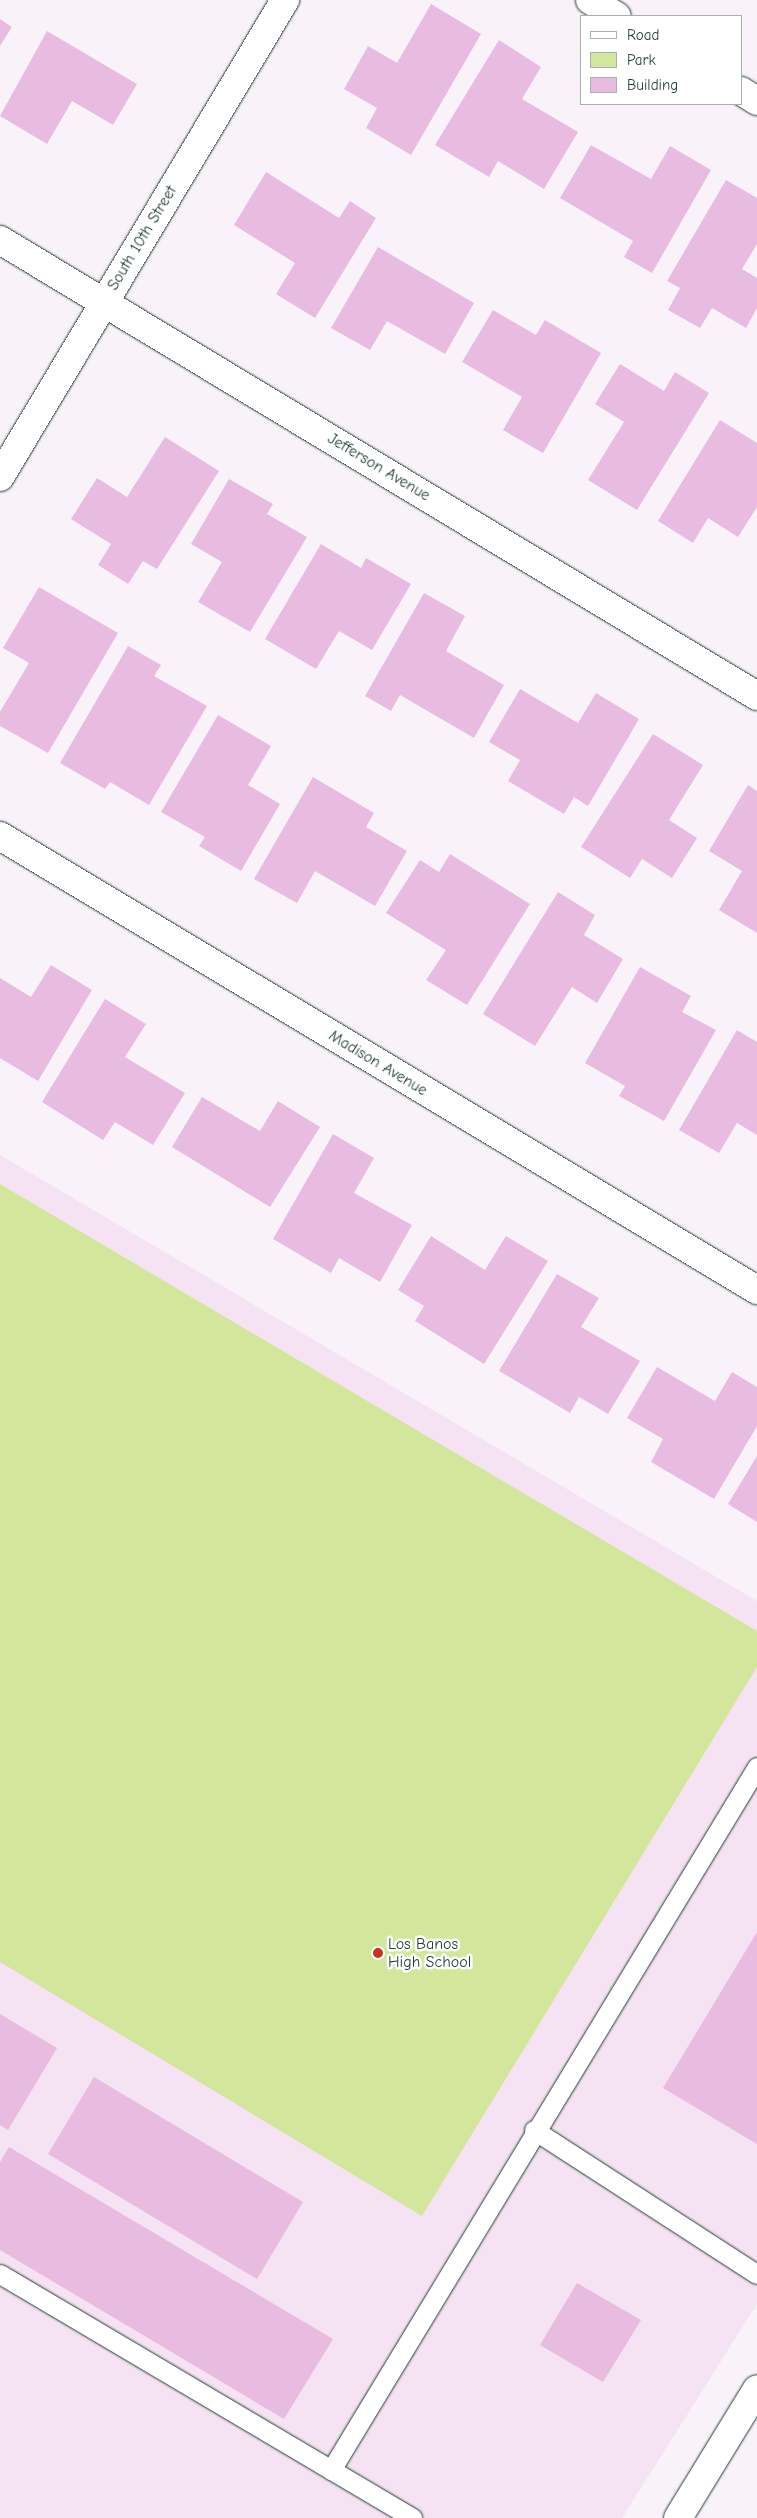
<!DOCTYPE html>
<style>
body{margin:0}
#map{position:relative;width:757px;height:2518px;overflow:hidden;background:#faf2f9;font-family:"Comic Neue",sans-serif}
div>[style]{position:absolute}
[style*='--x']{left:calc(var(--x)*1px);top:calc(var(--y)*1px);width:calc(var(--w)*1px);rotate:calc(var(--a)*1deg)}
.built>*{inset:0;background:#f5e2f2}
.green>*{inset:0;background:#d2e79c}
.building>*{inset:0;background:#e8bce0}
.roads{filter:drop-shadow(0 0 1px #1f3d34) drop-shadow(0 0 1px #1f3d34)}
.service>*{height:19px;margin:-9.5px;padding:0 9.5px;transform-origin:9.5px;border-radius:9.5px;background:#fff}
.minor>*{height:28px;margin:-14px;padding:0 14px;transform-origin:14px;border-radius:14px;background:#fff}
.dots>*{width:14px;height:14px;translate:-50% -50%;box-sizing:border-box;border:2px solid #fff;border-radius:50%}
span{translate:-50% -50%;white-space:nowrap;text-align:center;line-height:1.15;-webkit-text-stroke:5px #fff;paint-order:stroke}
.street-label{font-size:16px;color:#1f3d34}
.poi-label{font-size:16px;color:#1f3d34}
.left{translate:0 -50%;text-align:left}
.legend{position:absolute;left:580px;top:15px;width:162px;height:90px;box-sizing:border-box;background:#fff;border:1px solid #a5b1ae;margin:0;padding:6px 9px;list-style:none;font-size:15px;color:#1f3d34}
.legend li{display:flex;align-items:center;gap:10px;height:25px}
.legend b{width:25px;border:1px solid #a5b1ae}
</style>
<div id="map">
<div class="built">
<i style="clip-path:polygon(0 1155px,757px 1601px,757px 2304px,622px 2518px,0 2518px)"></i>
</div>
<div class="green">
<i style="clip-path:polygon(0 1184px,757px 1631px,757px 1667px,422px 2216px,0 1962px)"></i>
</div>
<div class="building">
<i style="clip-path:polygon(431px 4px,481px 34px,411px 155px,366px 128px,377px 108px,344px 89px,368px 46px,397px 63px)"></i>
<i style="clip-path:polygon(0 19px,12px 27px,0 46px)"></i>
<i style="clip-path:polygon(47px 31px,137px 84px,113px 125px,72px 101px,47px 144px,0 116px)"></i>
<i style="clip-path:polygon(499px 40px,541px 67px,522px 99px,578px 132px,544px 189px,498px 161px,489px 177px,435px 145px)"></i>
<i style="clip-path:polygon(591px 145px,651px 179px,670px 146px,711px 170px,652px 273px,624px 257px,633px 241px,560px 198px)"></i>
<i style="clip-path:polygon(266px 172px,339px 218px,350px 201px,376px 218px,315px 318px,276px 294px,295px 263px,234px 225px)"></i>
<i style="clip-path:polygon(726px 180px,757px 198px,757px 244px,742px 269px,757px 278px,757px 308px,746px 328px,712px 308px,700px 328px,668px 310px,680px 288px,667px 281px)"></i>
<i style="clip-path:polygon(378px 247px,474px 303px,445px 354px,387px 321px,370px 350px,331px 328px)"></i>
<i style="clip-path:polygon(493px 310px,536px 335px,545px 320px,601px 353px,543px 453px,503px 430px,522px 397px,462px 362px)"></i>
<i style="clip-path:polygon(620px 364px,664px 391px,675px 372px,709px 393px,637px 510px,588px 480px,624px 422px,595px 404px)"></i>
<i style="clip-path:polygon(720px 420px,757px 443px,757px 507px,738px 537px,708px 518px,693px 543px,658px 521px)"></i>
<i style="clip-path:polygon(165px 437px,219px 471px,157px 569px,143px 561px,128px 584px,98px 565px,111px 544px,71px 519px,97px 478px,127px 497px)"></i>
<i style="clip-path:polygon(229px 479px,273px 504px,267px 514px,307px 537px,250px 632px,198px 602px,222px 562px,191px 544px)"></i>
<i style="clip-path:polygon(321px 544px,361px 568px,366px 558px,411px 584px,372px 650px,339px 631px,316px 669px,265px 639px)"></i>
<i style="clip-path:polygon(39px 587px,118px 633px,48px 753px,0 726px,0 712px,29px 663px,3px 648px)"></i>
<i style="clip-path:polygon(424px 593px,465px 616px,446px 651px,504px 685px,474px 738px,400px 695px,391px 711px,365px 696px)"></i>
<i style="clip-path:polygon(128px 646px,161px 665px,154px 676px,207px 706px,149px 805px,110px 782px,105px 789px,60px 763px)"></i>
<i style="clip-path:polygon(520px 689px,578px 723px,596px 693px,639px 719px,588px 806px,574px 797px,564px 814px,508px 781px,520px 760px,489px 742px)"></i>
<i style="clip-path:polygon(218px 715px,271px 746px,248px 785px,280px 804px,241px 871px,199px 846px,205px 837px,161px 812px)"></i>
<i style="clip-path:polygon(653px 734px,703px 765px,669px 820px,697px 838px,672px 878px,642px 859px,630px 878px,581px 847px)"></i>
<i style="clip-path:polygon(313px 777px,374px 813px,366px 827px,407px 851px,375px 906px,315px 871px,297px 903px,254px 879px)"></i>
<i style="clip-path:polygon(748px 785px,757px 791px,757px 933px,719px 910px,742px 871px,709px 851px)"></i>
<i style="clip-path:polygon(450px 854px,530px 904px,467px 1005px,426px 980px,446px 950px,386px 913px,420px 860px,439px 872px)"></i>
<i style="clip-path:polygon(558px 892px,595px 915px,584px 935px,623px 959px,597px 1003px,572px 987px,535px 1046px,483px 1014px)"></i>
<i style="clip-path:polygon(51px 965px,92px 990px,38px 1081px,0 1058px,0 978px,31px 997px)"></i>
<i style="clip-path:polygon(640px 967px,691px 996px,682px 1012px,716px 1030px,664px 1121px,619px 1096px,625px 1086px,585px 1063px)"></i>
<i style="clip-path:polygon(105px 999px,146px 1024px,125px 1057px,185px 1093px,153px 1145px,115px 1122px,103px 1140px,42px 1102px)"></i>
<i style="clip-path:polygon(737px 1030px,757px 1042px,757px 1135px,737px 1123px,719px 1153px,679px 1130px)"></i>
<i style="clip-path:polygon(202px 1097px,260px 1131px,278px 1101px,320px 1127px,270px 1207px,172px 1147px)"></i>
<i style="clip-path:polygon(333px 1134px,374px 1158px,354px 1193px,412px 1225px,380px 1282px,339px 1258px,331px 1273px,273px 1239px)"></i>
<i style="clip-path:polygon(431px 1236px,485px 1270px,506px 1236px,548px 1261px,484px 1364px,415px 1321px,424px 1306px,398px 1290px)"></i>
<i style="clip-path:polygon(557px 1274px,599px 1298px,581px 1327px,640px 1361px,608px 1414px,579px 1397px,570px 1413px,499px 1371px)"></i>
<i style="clip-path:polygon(657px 1367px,715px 1401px,732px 1372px,757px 1387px,757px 1426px,714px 1499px,651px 1462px,663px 1439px,627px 1418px)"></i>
<i style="clip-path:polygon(757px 1456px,757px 1522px,728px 1504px)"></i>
<i style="clip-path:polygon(757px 1932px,757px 2144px,663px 2088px)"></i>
<i style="clip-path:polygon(0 2014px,57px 2048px,8px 2130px,0 2125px)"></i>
<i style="clip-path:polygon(94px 2077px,303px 2202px,257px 2279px,48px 2154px)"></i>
<i style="clip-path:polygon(9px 2147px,333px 2339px,284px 2419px,0 2250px,0 2162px)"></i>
<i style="clip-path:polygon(577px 2283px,641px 2320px,603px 2382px,540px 2345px)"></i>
</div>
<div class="roads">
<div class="service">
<i style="--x:534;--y:2130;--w:265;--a:32.9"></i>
<i style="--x:0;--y:2274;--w:479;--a:30.6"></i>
<i style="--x:331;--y:2470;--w:822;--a:-58.79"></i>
</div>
<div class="minor">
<i style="--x:590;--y:0;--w:31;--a:31"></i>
<i style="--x:741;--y:91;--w:19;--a:32"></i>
<i style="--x:0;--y:240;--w:884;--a:31.06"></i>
<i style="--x:0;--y:477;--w:556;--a:-59.14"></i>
<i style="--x:0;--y:836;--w:883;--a:30.95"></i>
<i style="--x:678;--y:2518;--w:151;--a:-58.5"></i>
</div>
</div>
<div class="dots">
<i style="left:378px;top:1953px;background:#c8321e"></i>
</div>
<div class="street-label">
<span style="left:142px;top:238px;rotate:-59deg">South 10th Street</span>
<span style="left:379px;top:467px;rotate:31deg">Jefferson Avenue</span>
<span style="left:378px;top:1063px;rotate:31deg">Madison Avenue</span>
</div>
<div class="poi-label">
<span class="left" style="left:388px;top:1953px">Los Banos<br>High School</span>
</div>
<ul class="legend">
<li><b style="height:6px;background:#fff"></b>Road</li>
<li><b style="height:14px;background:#d2e79c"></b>Park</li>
<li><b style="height:14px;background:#e8bce0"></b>Building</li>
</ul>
</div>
